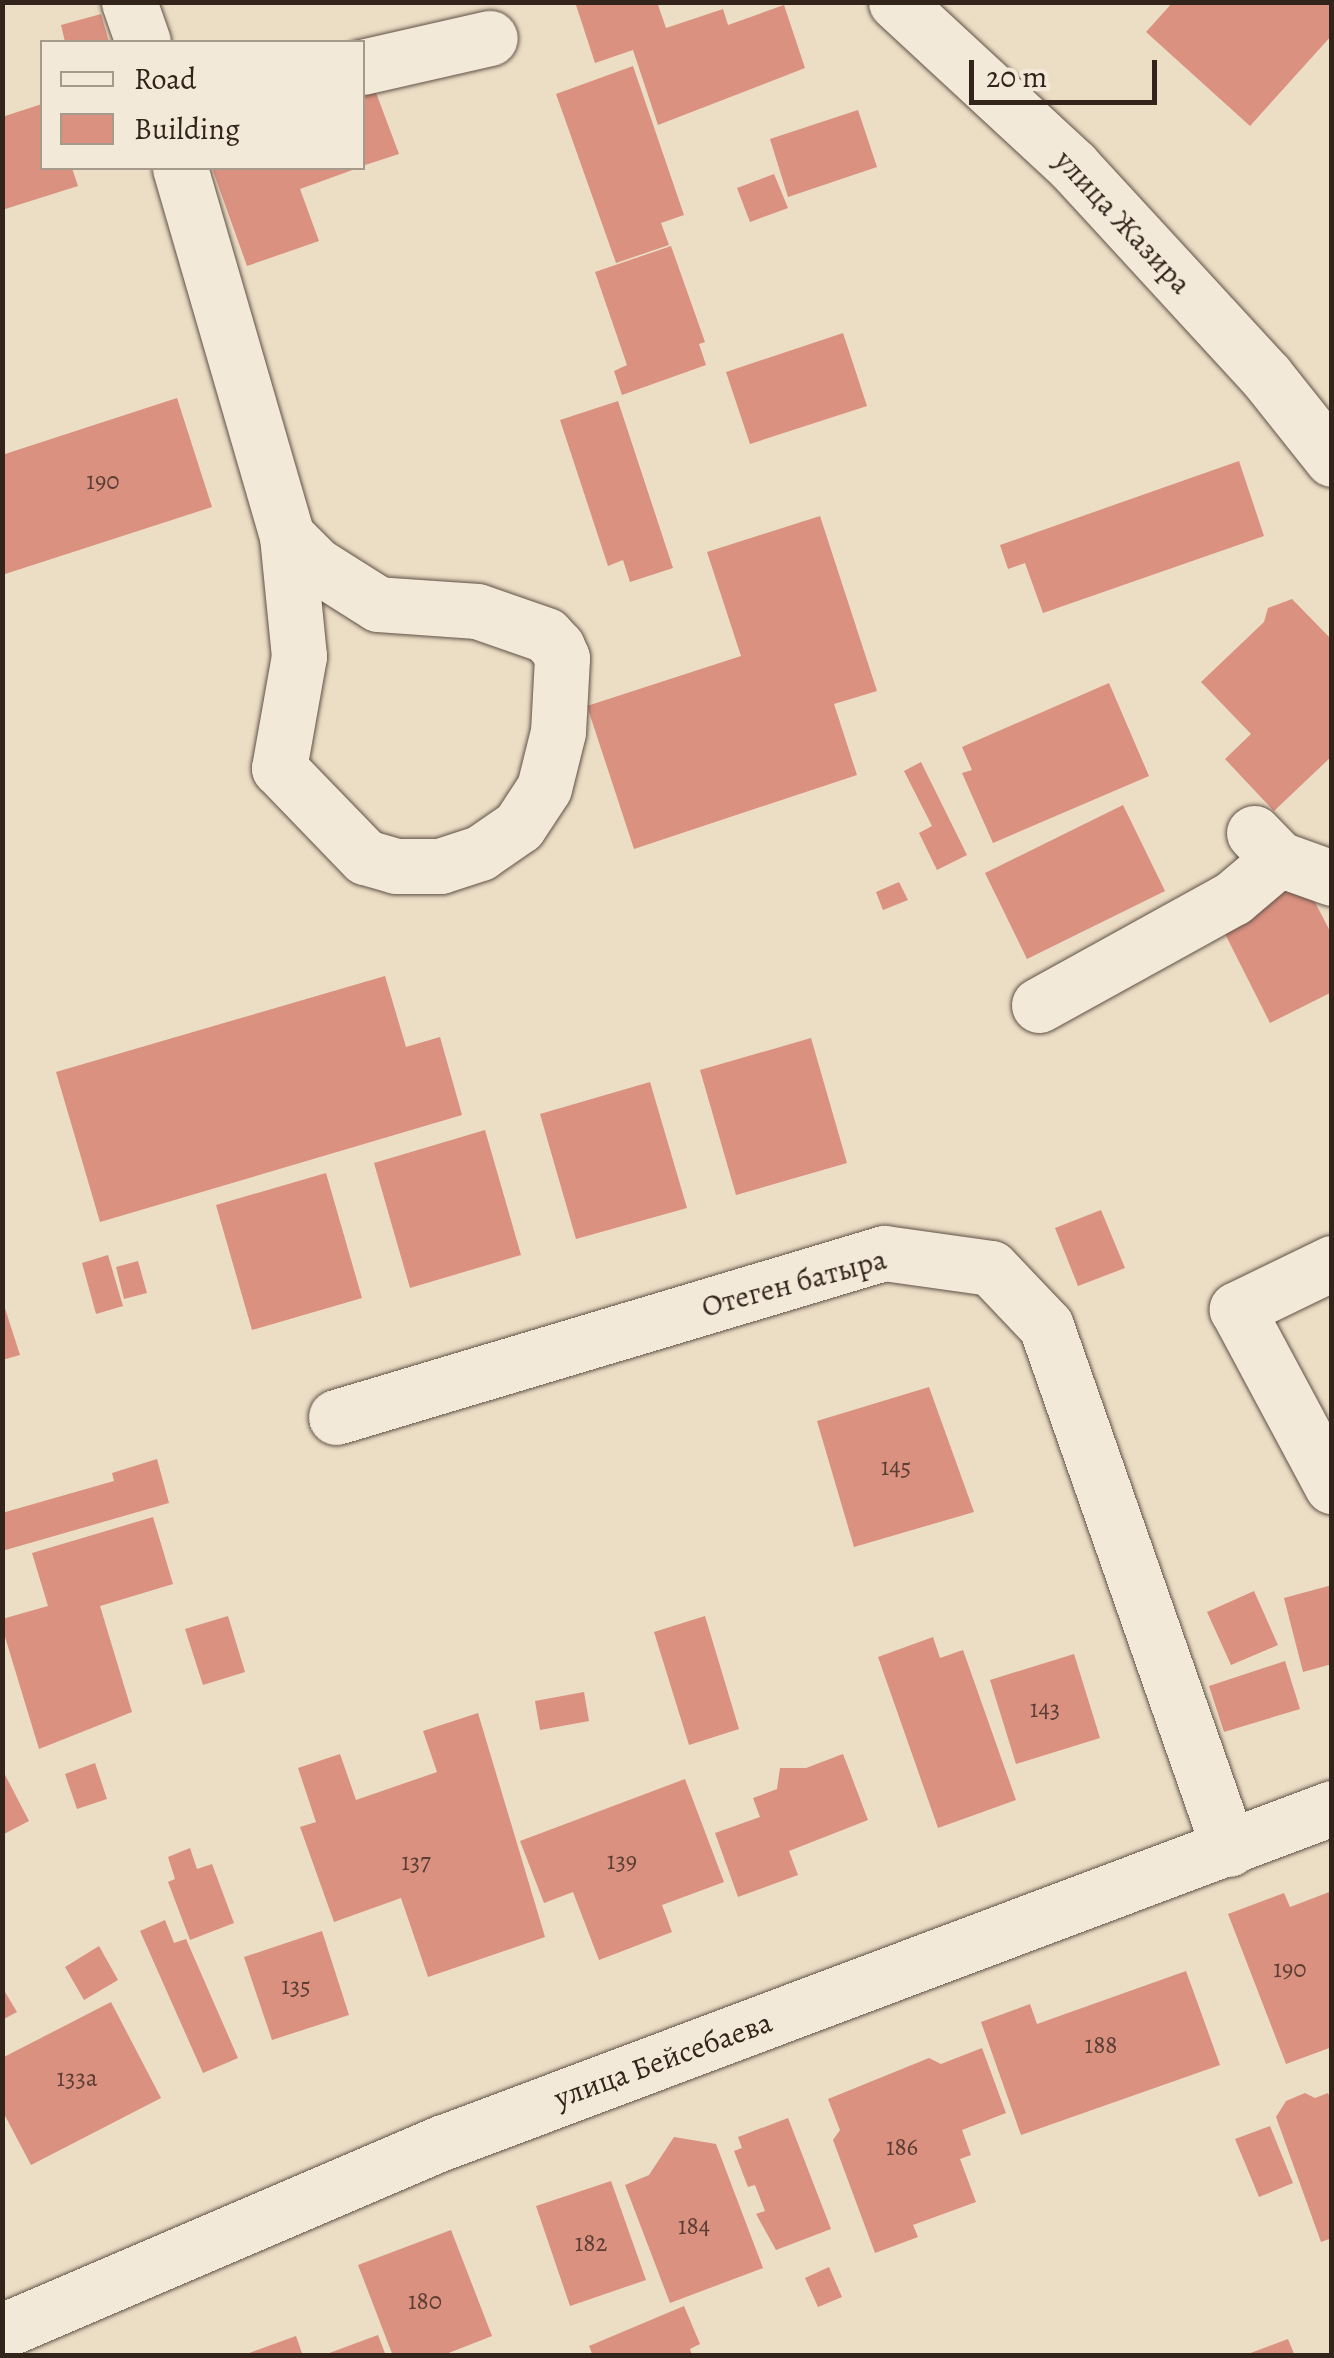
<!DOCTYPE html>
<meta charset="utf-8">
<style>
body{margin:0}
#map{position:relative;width:1334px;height:2358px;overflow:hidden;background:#ecddc5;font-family:Alegreya,serif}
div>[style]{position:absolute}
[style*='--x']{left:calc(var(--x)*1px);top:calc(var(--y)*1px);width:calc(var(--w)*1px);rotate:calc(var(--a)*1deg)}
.building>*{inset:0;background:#da9180}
.roads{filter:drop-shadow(0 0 2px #605246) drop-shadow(0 0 2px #605246)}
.minor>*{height:55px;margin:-27.5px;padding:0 27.5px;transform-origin:27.5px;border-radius:27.5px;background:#f3e9d9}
span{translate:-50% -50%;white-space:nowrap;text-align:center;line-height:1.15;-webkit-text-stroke:8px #f3e9d9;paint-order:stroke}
.number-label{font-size:25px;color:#5c3e34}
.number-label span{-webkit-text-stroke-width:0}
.street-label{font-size:30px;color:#32231b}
.frame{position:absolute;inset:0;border:5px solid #32231b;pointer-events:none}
.legend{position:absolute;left:40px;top:40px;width:325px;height:130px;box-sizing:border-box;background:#f3e9d9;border:2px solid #a69a8d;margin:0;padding:12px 18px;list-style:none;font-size:30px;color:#32231b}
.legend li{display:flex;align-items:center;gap:20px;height:50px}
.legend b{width:50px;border:2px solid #a69a8d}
.scale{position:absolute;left:969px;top:60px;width:188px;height:45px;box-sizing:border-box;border:5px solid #32231b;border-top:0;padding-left:12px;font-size:30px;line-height:35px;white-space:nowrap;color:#32231b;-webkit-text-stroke:8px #f3e9d9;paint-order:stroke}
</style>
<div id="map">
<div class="building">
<i style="clip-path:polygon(575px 2px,657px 2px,666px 28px,723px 9px,728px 25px,784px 5px,805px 68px,658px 125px,633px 50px,595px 63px)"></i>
<i style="clip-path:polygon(1173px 2px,1332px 2px,1332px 35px,1250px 126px,1146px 32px)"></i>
<i style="clip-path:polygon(101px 14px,109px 42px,65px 42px,61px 25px)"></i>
<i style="clip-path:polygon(633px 66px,684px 215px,661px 223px,669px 245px,616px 263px,556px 94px)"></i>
<i style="clip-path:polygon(375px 90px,399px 154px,362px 166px,362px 94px)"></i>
<i style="clip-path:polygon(42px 104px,42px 168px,72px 168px,78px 186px,2px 210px,2px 117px)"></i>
<i style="clip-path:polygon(858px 110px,877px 167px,788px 197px,770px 139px)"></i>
<i style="clip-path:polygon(212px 168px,358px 168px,300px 189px,319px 241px,247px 266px)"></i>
<i style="clip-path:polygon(774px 174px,788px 208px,750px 222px,737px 188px)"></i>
<i style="clip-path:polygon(671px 246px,705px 342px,699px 344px,706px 365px,622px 395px,614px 371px,627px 365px,595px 272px)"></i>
<i style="clip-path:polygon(843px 333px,867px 406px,750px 444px,726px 372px)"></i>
<i style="clip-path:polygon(177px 398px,212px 507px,2px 575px,2px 455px)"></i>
<i style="clip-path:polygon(618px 401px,673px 568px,630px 582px,623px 560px,608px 566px,560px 420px)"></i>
<i style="clip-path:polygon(1239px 461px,1264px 536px,1043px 613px,1025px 563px,1008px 569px,1000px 545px)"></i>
<i style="clip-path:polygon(820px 516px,877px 691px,834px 704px,857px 775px,634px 849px,587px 706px,741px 656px,707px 552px)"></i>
<i style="clip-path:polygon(1292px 599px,1332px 640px,1332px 756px,1274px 811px,1225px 759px,1251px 734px,1201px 682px,1264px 622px,1268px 608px)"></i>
<i style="clip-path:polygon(1109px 683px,1149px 776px,993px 843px,962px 773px,972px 770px,962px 747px)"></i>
<i style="clip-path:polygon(921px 762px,967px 855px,937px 870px,919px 833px,932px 826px,904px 771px)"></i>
<i style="clip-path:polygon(1123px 805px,1165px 891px,1027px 959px,985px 873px)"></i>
<i style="clip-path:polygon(1302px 877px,1332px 935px,1332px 992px,1270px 1023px,1218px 920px)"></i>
<i style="clip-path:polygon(899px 882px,908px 900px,883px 910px,876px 892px)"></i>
<i style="clip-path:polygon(385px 976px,406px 1047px,440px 1037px,462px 1115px,100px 1222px,56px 1072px)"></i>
<i style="clip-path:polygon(811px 1038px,847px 1163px,736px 1195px,700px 1070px)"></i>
<i style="clip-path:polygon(650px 1082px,687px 1208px,576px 1239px,540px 1114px)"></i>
<i style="clip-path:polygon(485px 1130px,521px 1255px,410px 1288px,374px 1163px)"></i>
<i style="clip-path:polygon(326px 1173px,362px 1298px,252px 1330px,216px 1205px)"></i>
<i style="clip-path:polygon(1101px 1210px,1125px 1268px,1078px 1286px,1055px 1228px)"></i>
<i style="clip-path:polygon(108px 1255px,123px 1306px,96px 1314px,82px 1263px)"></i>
<i style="clip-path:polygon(138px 1261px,147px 1293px,124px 1299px,116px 1267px)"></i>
<i style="clip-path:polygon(2px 1299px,20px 1355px,2px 1360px)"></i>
<i style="clip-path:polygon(929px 1387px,974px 1512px,854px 1547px,817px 1421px)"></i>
<i style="clip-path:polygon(157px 1459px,169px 1503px,2px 1551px,2px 1513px,114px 1481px,112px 1473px)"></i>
<i style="clip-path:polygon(153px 1517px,173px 1584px,100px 1606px,132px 1712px,39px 1749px,2px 1627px,2px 1619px,48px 1606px,32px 1553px)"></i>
<i style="clip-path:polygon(1332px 1585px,1332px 1664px,1303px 1672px,1284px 1598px)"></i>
<i style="clip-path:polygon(1254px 1591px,1278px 1645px,1231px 1665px,1207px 1612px)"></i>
<i style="clip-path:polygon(228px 1616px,245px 1672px,203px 1685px,185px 1629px)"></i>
<i style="clip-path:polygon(705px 1616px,739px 1729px,689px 1745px,654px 1632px)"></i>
<i style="clip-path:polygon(933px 1637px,940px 1658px,963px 1650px,1016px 1800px,938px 1828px,878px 1657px)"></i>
<i style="clip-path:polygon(1074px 1654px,1100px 1738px,1016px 1764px,990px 1680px)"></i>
<i style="clip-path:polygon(1285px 1661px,1300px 1709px,1224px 1732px,1209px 1686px)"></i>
<i style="clip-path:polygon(584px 1692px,589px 1721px,540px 1730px,535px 1701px)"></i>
<i style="clip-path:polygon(478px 1713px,545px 1937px,428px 1977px,401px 1898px,334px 1922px,300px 1827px,316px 1822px,298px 1768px,340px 1754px,356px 1800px,437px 1772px,423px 1731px)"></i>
<i style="clip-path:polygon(843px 1754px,868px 1820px,789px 1851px,798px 1875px,738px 1897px,715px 1833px,760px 1817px,753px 1798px,777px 1789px,780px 1768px,806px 1768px)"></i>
<i style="clip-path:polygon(95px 1763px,107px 1799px,77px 1809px,65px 1774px)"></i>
<i style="clip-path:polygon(2px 1769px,29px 1821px,2px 1835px)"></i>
<i style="clip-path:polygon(685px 1779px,724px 1882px,662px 1905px,672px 1932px,599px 1960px,573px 1892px,544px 1903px,520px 1841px)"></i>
<i style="clip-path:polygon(190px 1848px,197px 1869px,212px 1864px,234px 1923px,190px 1940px,168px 1882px,175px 1879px,168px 1857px)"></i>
<i style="clip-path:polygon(1332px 1891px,1332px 2047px,1286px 2064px,1228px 1914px,1284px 1893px,1290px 1907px)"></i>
<i style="clip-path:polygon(165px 1920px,174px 1943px,186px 1939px,238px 2058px,203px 2073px,140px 1931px)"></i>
<i style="clip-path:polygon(322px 1931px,349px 2015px,272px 2040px,244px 1957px)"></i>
<i style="clip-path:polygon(99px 1946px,118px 1980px,84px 2000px,65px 1967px)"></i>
<i style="clip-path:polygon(1186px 1971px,1220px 2065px,1021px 2135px,981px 2022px,1030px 2004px,1037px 2024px)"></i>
<i style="clip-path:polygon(2px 1987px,17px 2012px,2px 2020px)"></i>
<i style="clip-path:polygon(111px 2002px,161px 2098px,31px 2165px,2px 2110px,2px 2058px)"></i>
<i style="clip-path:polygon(982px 2048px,1006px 2113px,962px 2130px,971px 2155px,960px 2159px,976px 2202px,913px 2225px,918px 2237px,875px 2253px,833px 2140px,840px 2130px,828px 2099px,929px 2058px,941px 2064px)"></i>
<i style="clip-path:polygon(1305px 2093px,1315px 2098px,1328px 2093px,1332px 2103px,1332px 2238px,1321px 2242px,1276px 2117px,1286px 2101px)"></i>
<i style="clip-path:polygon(788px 2118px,831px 2229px,776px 2250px,756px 2214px,765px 2211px,755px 2185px,748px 2187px,734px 2151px,742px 2148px,738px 2137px)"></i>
<i style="clip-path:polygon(1270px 2126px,1293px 2183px,1259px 2197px,1235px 2139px)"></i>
<i style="clip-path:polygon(674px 2137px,716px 2144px,763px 2268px,670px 2303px,625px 2185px,649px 2175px)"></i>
<i style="clip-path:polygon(611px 2181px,646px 2280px,570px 2306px,536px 2206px)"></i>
<i style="clip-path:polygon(451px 2230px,492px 2336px,441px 2356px,393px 2356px,358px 2265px)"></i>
<i style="clip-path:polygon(829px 2267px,842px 2297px,818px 2307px,805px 2278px)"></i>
<i style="clip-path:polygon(684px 2306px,700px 2344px,690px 2349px,692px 2356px,593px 2356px,589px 2346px)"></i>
<i style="clip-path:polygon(378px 2335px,386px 2356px,324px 2356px,324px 2355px)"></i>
<i style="clip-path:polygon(296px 2336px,303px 2356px,244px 2356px,244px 2355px)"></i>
<i style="clip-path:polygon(1288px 2339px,1295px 2356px,1245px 2356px,1245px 2355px)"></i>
</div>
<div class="roads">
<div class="minor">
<i style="--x:129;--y:2;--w:42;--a:70.7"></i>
<i style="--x:896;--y:2;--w:241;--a:42.8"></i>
<i style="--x:1073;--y:166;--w:285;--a:47.4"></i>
<i style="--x:1266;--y:376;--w:106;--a:51.5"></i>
<i style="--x:362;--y:67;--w:131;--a:-12.8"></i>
<i style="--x:180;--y:168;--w:383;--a:73.8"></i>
<i style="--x:287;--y:536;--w:121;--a:84.3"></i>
<i style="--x:299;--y:656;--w:114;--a:100.1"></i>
<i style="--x:279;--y:768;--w:124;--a:46"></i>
<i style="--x:365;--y:857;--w:32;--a:16"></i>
<i style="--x:396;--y:866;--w:44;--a:0"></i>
<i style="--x:440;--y:866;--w:42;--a:-18"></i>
<i style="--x:480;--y:853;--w:47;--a:-34.7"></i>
<i style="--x:519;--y:826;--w:45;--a:-56.7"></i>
<i style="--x:544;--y:788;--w:58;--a:-76"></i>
<i style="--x:558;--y:732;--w:74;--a:-86.9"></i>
<i style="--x:562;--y:658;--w:12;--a:-114"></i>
<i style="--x:557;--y:647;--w:16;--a:-133"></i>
<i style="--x:546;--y:635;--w:73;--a:-160.8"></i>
<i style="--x:477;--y:611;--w:99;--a:-176"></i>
<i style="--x:378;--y:604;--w:73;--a:-147.8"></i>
<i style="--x:316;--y:565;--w:41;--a:-135"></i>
<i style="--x:1254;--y:833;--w:36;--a:46"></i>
<i style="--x:1279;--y:859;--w:56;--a:19.7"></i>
<i style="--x:1039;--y:1005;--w:222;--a:-28.9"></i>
<i style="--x:1233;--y:898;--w:60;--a:-40.3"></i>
<i style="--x:1332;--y:1263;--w:106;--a:154.2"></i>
<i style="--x:1237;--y:1309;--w:201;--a:61.8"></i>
<i style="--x:336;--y:1417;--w:572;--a:-16.66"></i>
<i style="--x:884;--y:1253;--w:108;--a:8"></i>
<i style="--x:991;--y:1268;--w:80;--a:46.5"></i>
<i style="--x:1046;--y:1326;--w:554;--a:70.71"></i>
<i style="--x:2;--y:2331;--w:481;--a:-23.2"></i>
<i style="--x:444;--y:2142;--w:949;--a:-20.61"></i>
</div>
</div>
<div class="number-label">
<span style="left:103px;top:481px">190</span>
<span style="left:896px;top:1467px">145</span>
<span style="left:1045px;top:1709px">143</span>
<span style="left:622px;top:1861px">139</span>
<span style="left:416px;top:1862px">137</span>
<span style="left:1290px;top:1969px">190</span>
<span style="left:296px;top:1986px">135</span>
<span style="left:1101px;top:2045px">188</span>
<span style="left:77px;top:2078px">133а</span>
<span style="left:902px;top:2147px">186</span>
<span style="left:694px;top:2226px">184</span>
<span style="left:591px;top:2243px">182</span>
<span style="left:425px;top:2301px">180</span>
</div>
<div class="street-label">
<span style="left:1123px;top:222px;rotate:47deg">улица Жазира</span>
<span style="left:794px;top:1283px;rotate:-15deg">Отеген батыра</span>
<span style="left:663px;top:2060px;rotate:-20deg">улица Бейсебаева</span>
</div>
<div class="frame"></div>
<ul class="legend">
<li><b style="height:12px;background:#f3e9d9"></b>Road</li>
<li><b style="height:28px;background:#da9180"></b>Building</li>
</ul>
<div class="scale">20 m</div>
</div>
